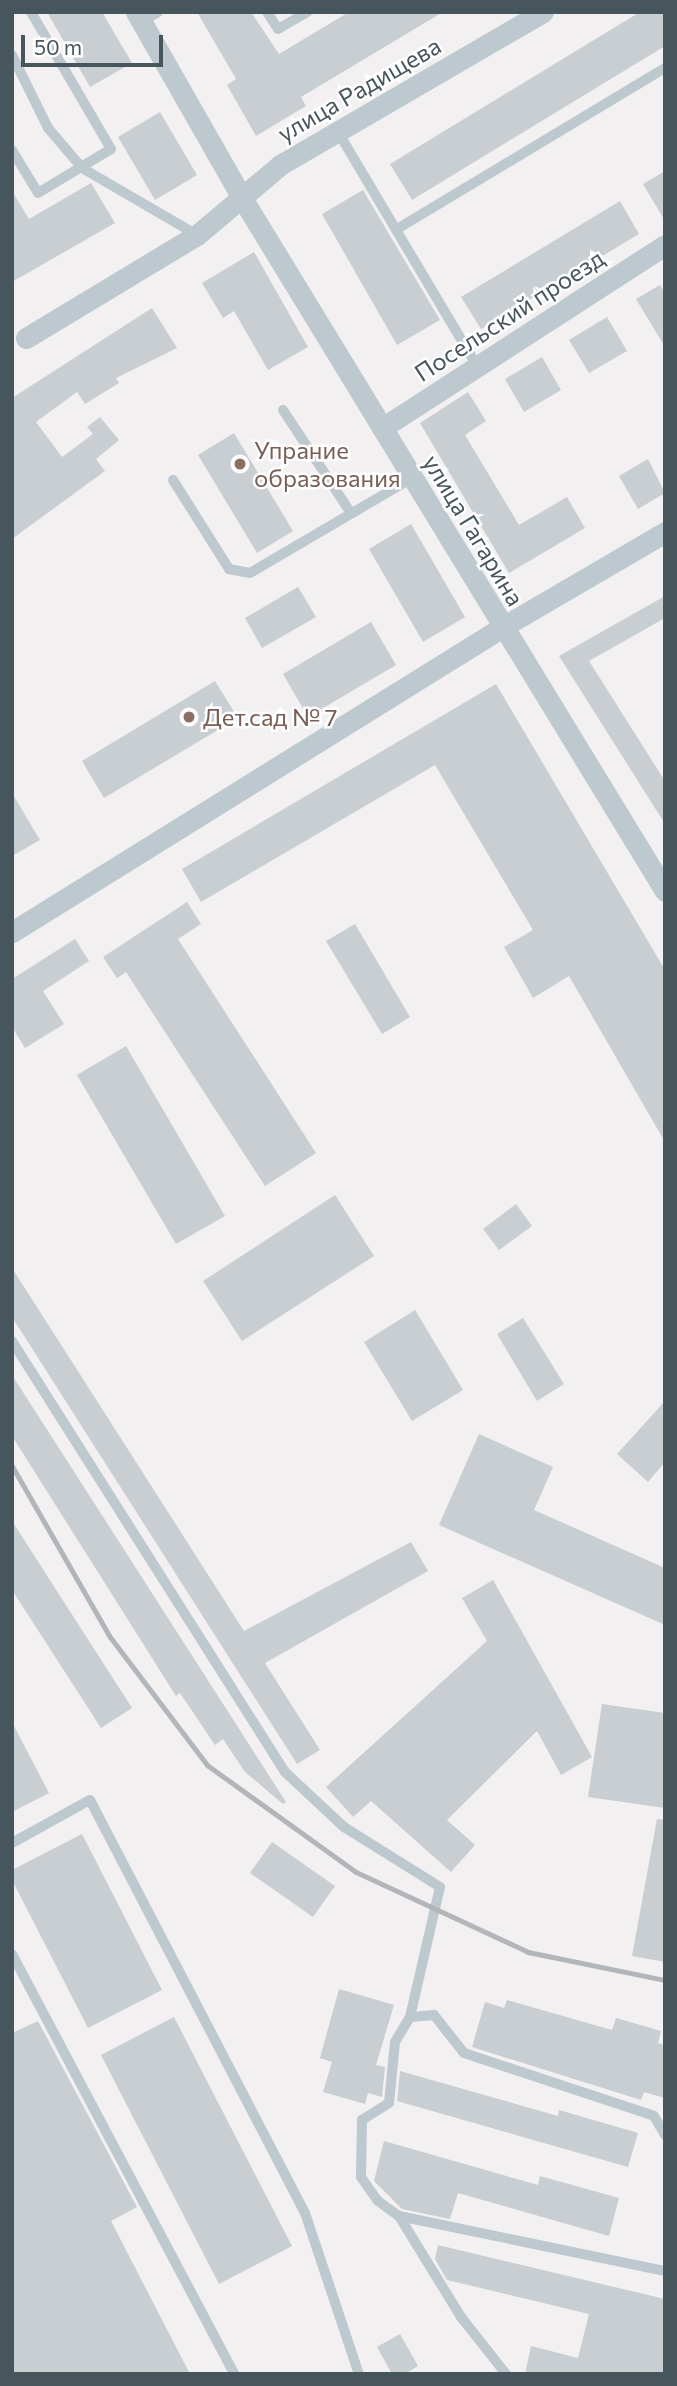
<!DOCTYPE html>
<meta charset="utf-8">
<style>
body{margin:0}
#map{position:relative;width:677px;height:2386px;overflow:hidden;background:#f2f0f0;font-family:Commissioner,sans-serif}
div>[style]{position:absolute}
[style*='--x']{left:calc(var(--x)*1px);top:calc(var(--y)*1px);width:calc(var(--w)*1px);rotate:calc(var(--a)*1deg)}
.building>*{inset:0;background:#c9ced2}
.lane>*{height:10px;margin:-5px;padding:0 5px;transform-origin:5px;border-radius:5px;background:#bdc9ce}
.street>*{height:21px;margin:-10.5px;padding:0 10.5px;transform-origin:10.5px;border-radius:10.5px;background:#bdc9ce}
.rail>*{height:5px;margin:-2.5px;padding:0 2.5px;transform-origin:2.5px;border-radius:2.5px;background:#b2b6ba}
.dots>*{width:19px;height:19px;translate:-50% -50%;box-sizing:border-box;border:4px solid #fff;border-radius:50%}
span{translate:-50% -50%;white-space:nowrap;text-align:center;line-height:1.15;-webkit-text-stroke:5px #fff;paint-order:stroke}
.street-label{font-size:24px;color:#47555d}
.education-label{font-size:24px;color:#785e54}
.left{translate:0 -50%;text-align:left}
.frame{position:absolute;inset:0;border:14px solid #47555d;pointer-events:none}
.scale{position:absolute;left:21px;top:35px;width:142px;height:32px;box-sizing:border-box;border:4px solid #47555d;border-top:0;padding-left:9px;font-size:21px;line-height:24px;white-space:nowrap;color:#47555d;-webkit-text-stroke:5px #fff;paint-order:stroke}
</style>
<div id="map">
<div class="building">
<i style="clip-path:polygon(47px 12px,102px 12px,132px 63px,90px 87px)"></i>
<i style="clip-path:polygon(197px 12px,251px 12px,279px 54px,349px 12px,443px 12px,301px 97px,306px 106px,256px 136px,227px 85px,236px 79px)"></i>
<i style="clip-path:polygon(640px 12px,665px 12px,665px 46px,412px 200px,390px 164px)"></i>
<i style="clip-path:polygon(160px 112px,197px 175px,155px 200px,118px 137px)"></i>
<i style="clip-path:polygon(665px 171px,665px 221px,643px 184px)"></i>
<i style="clip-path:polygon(91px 183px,115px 223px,12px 282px,12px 191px,29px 219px)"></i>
<i style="clip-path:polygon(363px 190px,440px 320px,397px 345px,322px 214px)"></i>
<i style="clip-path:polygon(620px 201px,639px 234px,481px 329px,461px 297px)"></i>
<i style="clip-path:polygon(254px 252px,308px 347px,268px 370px,234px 311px,223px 318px,202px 283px)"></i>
<i style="clip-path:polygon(660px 285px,665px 293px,665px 347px,636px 299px)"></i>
<i style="clip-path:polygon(152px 308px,177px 348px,116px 378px,119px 383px,85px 404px,77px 392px,36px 422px,62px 457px,93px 434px,87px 427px,100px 417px,119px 440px,96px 459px,105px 471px,12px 539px,12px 398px)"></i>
<i style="clip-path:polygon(607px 317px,627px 351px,589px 373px,569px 340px)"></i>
<i style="clip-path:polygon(542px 357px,561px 390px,524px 412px,505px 379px)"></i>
<i style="clip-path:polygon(468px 392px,486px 421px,465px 435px,519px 525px,567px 497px,585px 528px,509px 573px,420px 423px)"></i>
<i style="clip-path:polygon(234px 433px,293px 531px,257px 553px,198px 455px)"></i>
<i style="clip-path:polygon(648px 459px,665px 493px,638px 509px,619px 476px)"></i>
<i style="clip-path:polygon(411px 524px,465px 617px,423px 642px,369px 549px)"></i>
<i style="clip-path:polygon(298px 587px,316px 617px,262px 648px,245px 618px)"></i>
<i style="clip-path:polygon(665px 596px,665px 618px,589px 661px,665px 781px,665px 824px,559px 656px)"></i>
<i style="clip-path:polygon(371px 622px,396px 665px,308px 717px,283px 674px)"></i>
<i style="clip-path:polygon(215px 681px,238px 718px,104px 798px,82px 761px)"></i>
<i style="clip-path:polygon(496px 684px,665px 970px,665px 1142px,569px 976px,533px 998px,504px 947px,533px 930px,435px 765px,201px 902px,182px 869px)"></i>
<i style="clip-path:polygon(12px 793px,40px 840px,12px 856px)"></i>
<i style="clip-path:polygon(187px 902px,201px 924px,178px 939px,316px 1153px,265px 1186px,126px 972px,117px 978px,103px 957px)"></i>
<i style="clip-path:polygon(355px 924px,410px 1017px,382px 1034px,326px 941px)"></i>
<i style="clip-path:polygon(75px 939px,89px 961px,43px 991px,64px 1024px,25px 1048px,12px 1027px,12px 979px)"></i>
<i style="clip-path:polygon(126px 1046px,225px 1216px,176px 1244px,77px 1075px)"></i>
<i style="clip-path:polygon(335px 1195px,374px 1256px,242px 1341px,203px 1281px)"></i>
<i style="clip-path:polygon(516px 1204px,532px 1226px,499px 1250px,483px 1229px)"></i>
<i style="clip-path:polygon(12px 1268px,244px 1631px,411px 1542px,428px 1571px,265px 1663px,320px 1750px,297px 1764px,12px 1317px)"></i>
<i style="clip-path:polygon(415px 1310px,463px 1390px,412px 1421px,364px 1342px)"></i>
<i style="clip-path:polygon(523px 1318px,564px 1384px,537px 1401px,497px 1334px)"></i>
<i style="clip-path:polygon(12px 1375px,286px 1802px,283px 1804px,245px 1772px,223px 1739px,215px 1745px,180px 1693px,176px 1696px,12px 1436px)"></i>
<i style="clip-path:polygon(665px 1401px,665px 1462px,648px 1482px,617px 1454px)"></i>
<i style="clip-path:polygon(479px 1434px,553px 1467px,534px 1510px,665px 1568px,665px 1625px,439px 1525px)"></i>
<i style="clip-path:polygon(12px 1521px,132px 1708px,101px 1728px,12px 1590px)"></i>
<i style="clip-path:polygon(493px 1580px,592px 1757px,561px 1775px,537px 1731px,447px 1820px,475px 1845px,451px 1872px,371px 1801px,353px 1817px,326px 1787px,487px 1641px,462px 1598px)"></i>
<i style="clip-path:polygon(602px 1704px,665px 1713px,665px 1808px,588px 1797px)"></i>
<i style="clip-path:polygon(12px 1722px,49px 1793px,12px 1812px)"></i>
<i style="clip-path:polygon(657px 1819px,665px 1820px,665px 1962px,632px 1956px)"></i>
<i style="clip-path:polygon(82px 1834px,162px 1990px,88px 2028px,12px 1880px,12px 1870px)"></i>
<i style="clip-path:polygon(272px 1842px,335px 1886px,313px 1917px,250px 1873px)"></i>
<i style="clip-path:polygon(339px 1989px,394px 2005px,376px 2065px,385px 2067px,382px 2097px,368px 2093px,365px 2104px,323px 2092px,332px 2062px,320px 2058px)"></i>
<i style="clip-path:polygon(507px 2000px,612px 2030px,616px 2018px,661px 2031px,658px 2043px,665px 2045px,665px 2098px,644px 2092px,641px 2100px,472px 2047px,485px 2002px,504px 2008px)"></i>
<i style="clip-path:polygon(174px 2017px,292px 2246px,219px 2284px,101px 2055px)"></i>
<i style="clip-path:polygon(38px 2021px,137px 2207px,111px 2221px,190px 2374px,12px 2374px,12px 2033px)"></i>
<i style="clip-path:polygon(400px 2071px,558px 2116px,559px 2110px,638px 2133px,628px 2167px,397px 2101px)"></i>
<i style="clip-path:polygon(384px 2141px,538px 2185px,540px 2176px,619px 2198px,609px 2236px,458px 2193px,450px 2219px,402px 2209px,374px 2181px)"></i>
<i style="clip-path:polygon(438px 2245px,665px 2299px,665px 2374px,525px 2374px,531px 2346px,578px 2358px,589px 2314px,447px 2280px,435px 2259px)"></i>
<i style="clip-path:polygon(400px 2334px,418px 2366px,405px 2374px,392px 2374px,377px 2347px)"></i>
</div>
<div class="lane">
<i style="--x:267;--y:12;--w:20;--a:57"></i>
<i style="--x:278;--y:29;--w:34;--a:-30"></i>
<i style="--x:142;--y:22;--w:19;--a:-32"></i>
<i style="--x:12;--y:55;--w:81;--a:63.7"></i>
<i style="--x:48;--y:128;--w:52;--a:49.6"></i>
<i style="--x:82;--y:168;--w:133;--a:30.2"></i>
<i style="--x:338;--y:132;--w:272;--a:59.3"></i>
<i style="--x:12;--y:150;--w:50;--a:58.8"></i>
<i style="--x:38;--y:193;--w:85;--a:-31.1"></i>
<i style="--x:111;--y:149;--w:159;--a:-120.3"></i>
<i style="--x:397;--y:229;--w:313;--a:-31"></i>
<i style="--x:283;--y:410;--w:123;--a:56.6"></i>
<i style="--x:173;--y:480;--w:105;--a:57.8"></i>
<i style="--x:229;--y:569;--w:21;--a:11"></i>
<i style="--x:250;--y:573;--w:188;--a:-30.4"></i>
<i style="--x:12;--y:1341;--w:510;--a:57.65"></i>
<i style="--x:285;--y:1772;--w:81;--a:43"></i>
<i style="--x:344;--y:1827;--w:113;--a:32"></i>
<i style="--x:440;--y:1887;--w:133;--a:103"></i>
<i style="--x:410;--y:2017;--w:29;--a:121"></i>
<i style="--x:395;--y:2042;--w:61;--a:95.6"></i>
<i style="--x:389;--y:2103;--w:32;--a:148"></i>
<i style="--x:362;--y:2120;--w:57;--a:91"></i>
<i style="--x:361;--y:2177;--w:29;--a:55"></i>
<i style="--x:378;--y:2201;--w:26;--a:36"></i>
<i style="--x:12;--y:1843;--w:89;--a:-28.9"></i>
<i style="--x:90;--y:1800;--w:466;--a:62.5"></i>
<i style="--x:305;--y:2213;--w:170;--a:71.5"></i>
<i style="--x:12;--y:1954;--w:475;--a:62.1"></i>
<i style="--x:410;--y:2017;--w:24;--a:-5"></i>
<i style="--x:434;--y:2015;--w:48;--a:51.7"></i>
<i style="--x:464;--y:2053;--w:200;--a:18.3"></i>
<i style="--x:654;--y:2116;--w:22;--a:60"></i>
<i style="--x:506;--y:2374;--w:73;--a:-128.3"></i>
<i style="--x:461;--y:2317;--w:119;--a:-121.5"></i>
<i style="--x:399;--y:2216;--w:272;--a:11.7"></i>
</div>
<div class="street">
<i style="--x:136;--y:12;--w:214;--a:60.3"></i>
<i style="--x:242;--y:198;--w:812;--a:58.6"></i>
<i style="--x:26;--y:338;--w:200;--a:-31.1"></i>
<i style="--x:197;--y:235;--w:109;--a:-40.1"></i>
<i style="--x:280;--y:165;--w:304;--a:-30.2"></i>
<i style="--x:382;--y:428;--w:337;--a:-32.9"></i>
<i style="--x:12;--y:932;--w:576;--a:-31.87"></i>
<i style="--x:501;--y:628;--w:190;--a:-30.3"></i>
</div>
<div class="rail">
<i style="--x:12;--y:1466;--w:197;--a:60.2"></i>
<i style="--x:110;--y:1637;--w:161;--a:52.8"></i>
<i style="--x:207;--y:1765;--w:183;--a:35.7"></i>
<i style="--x:356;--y:1872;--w:190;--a:24.9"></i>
<i style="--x:528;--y:1952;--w:140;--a:11.6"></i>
</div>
<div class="dots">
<i style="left:240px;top:464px;background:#8d6e63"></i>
<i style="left:189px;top:717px;background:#8d6e63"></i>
</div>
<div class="street-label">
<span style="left:359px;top:89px;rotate:-30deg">улица Радищева</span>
<span style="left:509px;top:315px;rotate:-33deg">Посельский проезд</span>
<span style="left:474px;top:530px;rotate:59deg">улица Гагарина</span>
</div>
<div class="education-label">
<span class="left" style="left:254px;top:464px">Упрание<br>образования</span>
<span class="left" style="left:203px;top:717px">Дет.сад № 7</span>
</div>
<div class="frame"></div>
<div class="scale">50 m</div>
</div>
